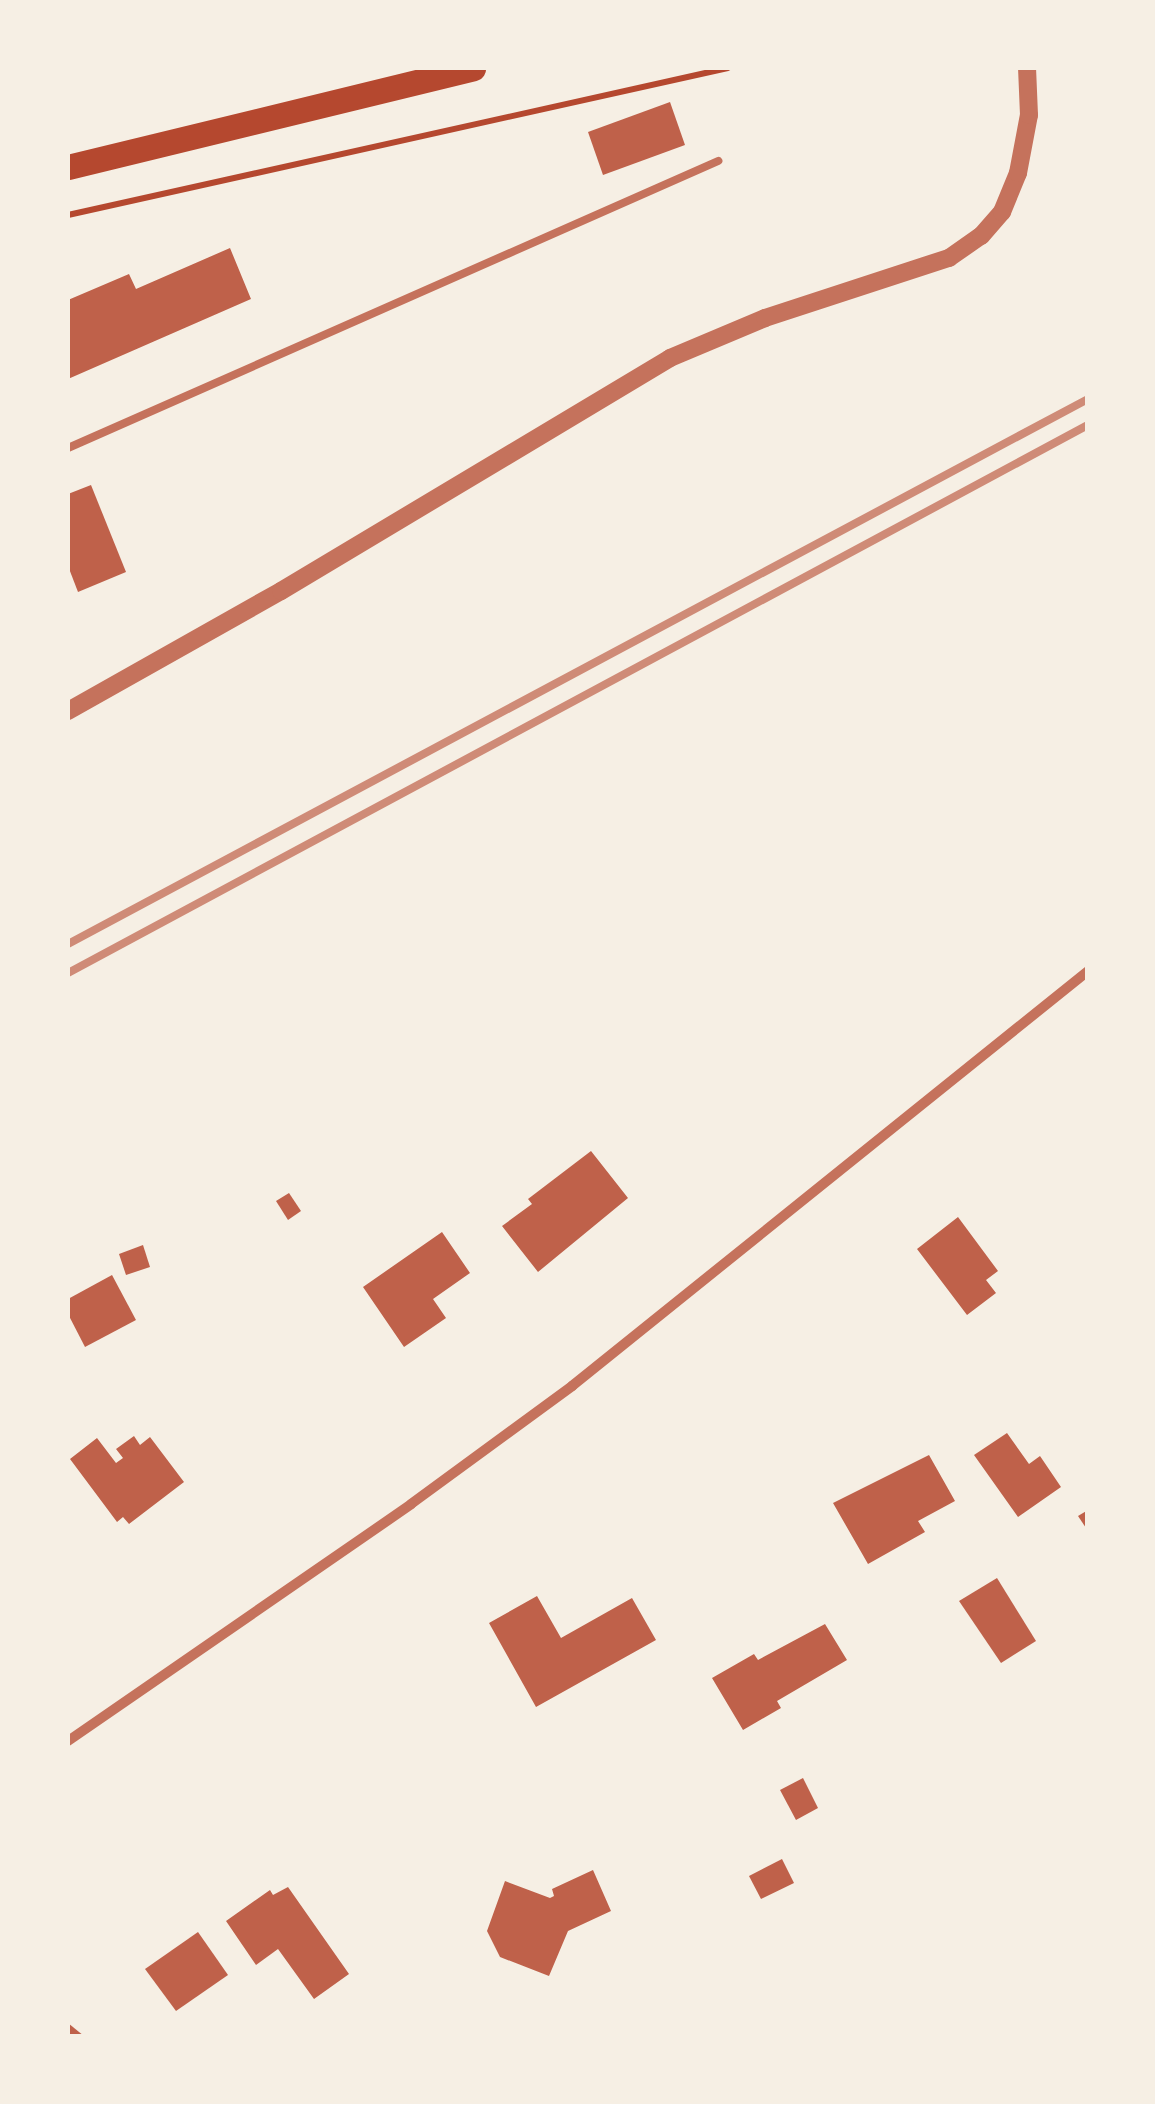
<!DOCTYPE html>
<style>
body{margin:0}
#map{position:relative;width:1155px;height:2104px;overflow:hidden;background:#f6efe4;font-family:Ubuntu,sans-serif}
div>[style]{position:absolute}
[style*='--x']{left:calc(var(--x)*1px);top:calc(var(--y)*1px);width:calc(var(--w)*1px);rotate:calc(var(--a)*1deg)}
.building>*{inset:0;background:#bf614a}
.path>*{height:6px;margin:-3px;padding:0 3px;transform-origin:3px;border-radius:3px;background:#b5482f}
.service>*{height:8px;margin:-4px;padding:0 4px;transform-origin:4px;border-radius:4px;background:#c5725c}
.minor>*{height:10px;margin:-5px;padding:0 5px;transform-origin:5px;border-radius:5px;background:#c5725c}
.tertiary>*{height:18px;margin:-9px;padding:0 9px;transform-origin:9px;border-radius:9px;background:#c5725c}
.primary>*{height:25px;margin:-12.5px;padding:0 12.5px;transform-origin:12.5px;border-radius:12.5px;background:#b5482f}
.rail>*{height:8px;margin:-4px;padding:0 4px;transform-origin:4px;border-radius:4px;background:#cf8b77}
span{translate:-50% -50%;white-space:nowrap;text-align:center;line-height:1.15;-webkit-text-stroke:10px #f6efe4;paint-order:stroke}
.frame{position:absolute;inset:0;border:70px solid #f6efe4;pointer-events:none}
</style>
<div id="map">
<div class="building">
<i style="clip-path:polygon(670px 102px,685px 145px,603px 175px,588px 132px)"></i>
<i style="clip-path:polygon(230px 248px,251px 299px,68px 379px,68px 300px,129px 274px,136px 289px)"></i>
<i style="clip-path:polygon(91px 485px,126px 572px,78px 592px,68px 566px,68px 494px)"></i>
<i style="clip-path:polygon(591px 1151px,628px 1198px,538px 1272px,502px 1226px,532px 1204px,528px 1199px)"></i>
<i style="clip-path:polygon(289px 1193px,301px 1211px,288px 1220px,276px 1201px)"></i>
<i style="clip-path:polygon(958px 1217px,998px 1271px,986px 1280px,996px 1293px,967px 1315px,917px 1249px)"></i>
<i style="clip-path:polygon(442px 1232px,470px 1273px,433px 1299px,446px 1318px,404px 1347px,363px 1287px)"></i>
<i style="clip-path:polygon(143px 1245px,150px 1267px,126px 1275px,119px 1254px)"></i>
<i style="clip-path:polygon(112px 1275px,136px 1320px,85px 1347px,68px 1314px,68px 1299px)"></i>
<i style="clip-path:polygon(1007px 1433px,1029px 1464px,1040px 1456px,1061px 1487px,1018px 1517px,974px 1455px)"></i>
<i style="clip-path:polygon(134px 1436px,140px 1445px,150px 1437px,184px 1482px,129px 1524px,123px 1517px,117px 1522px,70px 1459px,97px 1438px,116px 1463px,123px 1458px,116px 1449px)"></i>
<i style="clip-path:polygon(929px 1455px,955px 1501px,918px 1521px,925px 1532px,868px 1564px,833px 1503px)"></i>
<i style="clip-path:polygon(1088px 1510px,1088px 1531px,1078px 1516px)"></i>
<i style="clip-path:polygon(997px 1578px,1036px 1641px,1001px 1663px,959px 1601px)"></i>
<i style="clip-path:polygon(537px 1596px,561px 1638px,632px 1598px,656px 1640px,536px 1707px,489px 1623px)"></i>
<i style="clip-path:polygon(825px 1624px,847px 1660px,777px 1701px,781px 1708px,743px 1730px,712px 1678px,754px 1654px,758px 1660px)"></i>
<i style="clip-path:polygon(803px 1778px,818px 1808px,796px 1820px,780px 1790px)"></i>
<i style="clip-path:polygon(782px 1859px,794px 1883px,761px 1899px,749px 1876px)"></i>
<i style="clip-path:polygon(593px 1870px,611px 1911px,568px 1931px,549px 1976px,500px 1957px,487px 1931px,505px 1881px,550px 1898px,554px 1896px,552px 1889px)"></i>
<i style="clip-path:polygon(288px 1887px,349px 1974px,314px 1999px,278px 1949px,256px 1965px,226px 1921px,270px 1890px,273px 1895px)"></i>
<i style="clip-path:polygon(198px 1932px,228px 1975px,176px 2011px,145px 1969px)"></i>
<i style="clip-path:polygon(68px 2023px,84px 2036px,68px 2036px)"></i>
</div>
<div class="path">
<i style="--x:68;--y:215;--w:676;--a:-12.56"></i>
</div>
<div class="service">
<i style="--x:68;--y:448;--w:711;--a:-23.82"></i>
</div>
<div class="minor">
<i style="--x:68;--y:1741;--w:417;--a:-34.6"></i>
<i style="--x:411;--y:1504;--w:200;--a:-36.2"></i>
<i style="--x:572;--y:1386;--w:662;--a:-38.81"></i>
</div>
<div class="tertiary">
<i style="--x:68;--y:711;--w:244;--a:-29.4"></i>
<i style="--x:281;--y:591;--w:453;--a:-30.9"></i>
<i style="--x:670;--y:358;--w:103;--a:-22.8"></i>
<i style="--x:765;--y:318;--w:194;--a:-18.1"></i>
<i style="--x:949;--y:258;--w:39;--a:-35"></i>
<i style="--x:981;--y:236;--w:32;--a:-49"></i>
<i style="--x:1002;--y:212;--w:42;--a:-67.7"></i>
<i style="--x:1018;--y:173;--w:59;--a:-79.3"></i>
<i style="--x:1029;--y:115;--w:47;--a:-92.4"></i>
</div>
<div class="primary">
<i style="--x:68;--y:167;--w:417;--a:-13.7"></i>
</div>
<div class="rail">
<i style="--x:68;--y:944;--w:1156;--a:-28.12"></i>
<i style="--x:68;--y:973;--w:1158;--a:-28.25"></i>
</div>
<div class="frame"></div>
</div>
